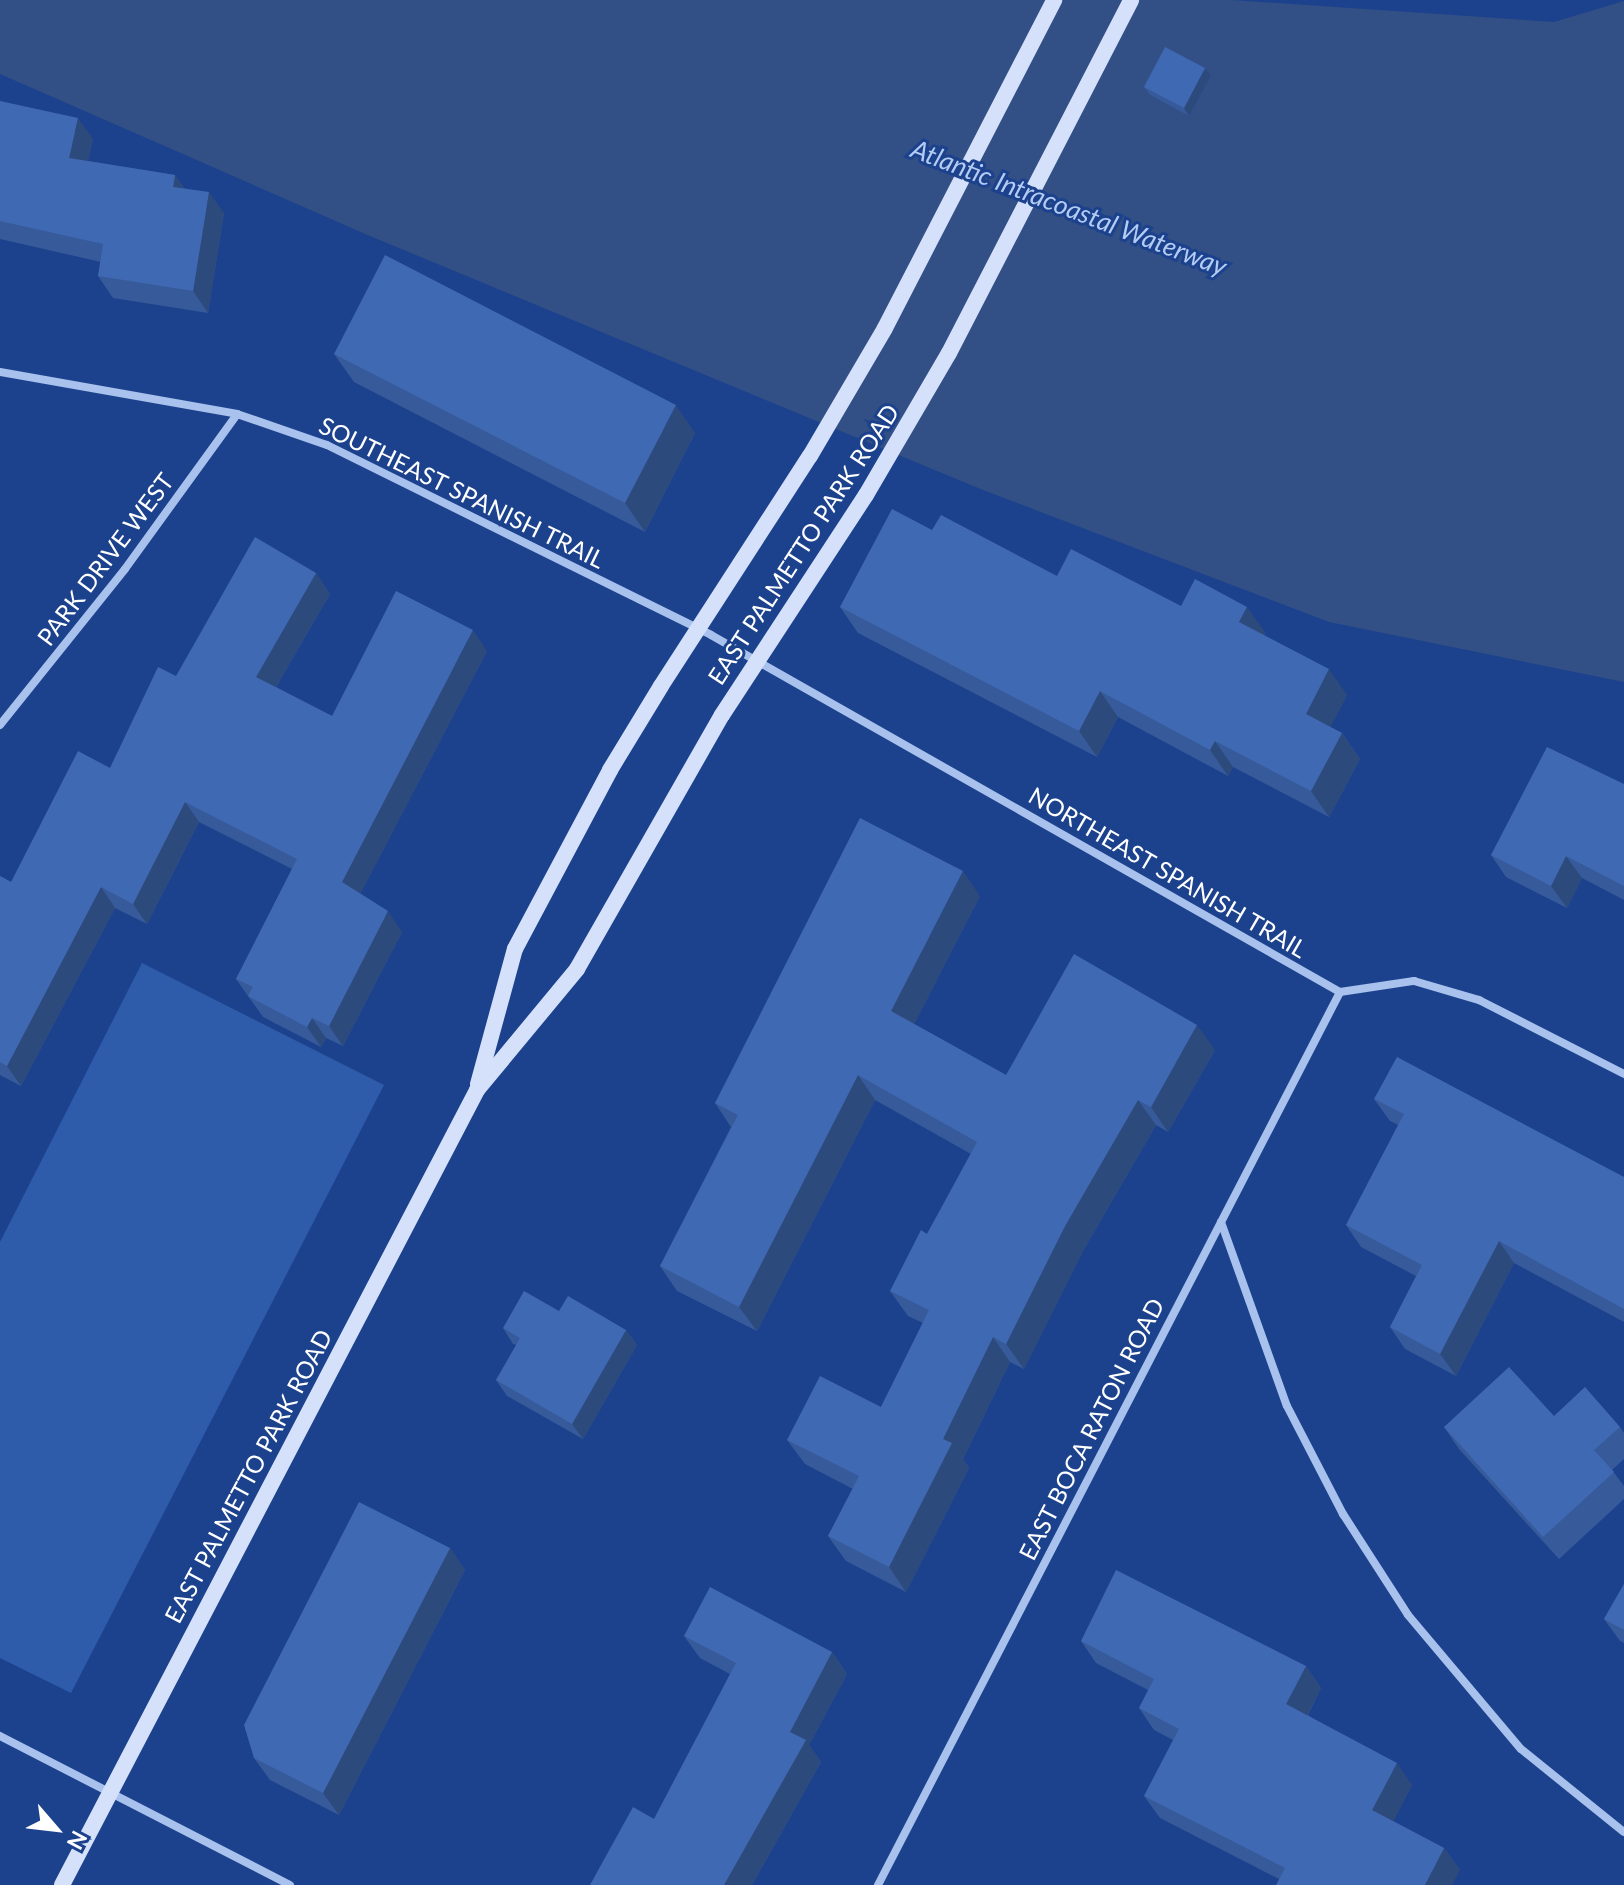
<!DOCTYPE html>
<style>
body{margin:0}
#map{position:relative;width:1624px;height:1885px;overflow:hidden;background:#1c428d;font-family:Lato,sans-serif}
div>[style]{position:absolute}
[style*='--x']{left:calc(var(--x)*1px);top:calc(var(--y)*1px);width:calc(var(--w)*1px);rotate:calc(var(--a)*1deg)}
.green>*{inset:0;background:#2f5bab}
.water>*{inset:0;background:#324f86}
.street>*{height:8px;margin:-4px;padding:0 4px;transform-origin:4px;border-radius:4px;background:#a8c1ed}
.secondary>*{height:16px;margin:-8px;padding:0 8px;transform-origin:8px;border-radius:8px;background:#d5e1fa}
.secondary-bridge>*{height:16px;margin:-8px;padding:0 8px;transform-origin:8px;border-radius:8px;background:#d5e1fa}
.wall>*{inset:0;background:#375a9a}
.shaded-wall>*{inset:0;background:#2d4a7d}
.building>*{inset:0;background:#4069b3}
span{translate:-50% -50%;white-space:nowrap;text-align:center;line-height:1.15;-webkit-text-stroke:6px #1c428d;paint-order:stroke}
.street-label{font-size:24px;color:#fff}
.water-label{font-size:26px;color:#b4ccf4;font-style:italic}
.north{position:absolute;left:16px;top:1789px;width:80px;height:80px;-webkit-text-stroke:6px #1c428d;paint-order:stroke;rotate:118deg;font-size:22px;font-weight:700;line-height:32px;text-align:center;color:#fff}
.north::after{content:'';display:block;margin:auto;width:28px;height:36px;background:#fff;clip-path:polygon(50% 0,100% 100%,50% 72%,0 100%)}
</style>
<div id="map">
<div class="green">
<i style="clip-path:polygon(142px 963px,384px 1085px,71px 1693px,0 1658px,0 1242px)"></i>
</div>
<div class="water">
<i style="clip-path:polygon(0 0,1232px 0,1554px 22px,1624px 1px,1624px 682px,1329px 622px,983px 490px,370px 236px,0 74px)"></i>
</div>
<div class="street">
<i style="--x:0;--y:372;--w:241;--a:10"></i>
<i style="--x:237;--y:414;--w:95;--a:19"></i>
<i style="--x:327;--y:445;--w:428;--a:26.3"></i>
<i style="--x:711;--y:635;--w:723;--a:29.58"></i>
<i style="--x:1340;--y:992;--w:75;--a:-8.5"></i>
<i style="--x:1414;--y:981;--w:68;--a:16.3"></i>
<i style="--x:1479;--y:1000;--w:163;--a:27"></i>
<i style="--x:0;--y:725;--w:200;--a:-51.3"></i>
<i style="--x:125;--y:569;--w:191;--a:-54.1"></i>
<i style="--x:1221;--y:1222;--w:195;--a:70.3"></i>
<i style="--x:1287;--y:1406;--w:122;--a:62.6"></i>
<i style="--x:1343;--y:1514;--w:120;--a:57.2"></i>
<i style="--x:1408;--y:1615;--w:175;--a:49.9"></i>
<i style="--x:1521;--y:1749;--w:132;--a:38.9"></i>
<i style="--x:0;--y:1736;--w:326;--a:27.2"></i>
<i style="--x:878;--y:1885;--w:1005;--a:-62.64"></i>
</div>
<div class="secondary">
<i style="--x:885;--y:328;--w:369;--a:-62.7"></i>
<i style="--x:949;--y:353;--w:397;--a:-62.7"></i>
<i style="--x:478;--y:1084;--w:140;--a:-74.7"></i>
<i style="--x:515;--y:949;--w:203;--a:-62"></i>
<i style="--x:610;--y:770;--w:98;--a:-58.7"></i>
<i style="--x:62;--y:1885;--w:897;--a:-62.43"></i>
<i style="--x:477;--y:1090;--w:157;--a:-50.4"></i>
<i style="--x:577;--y:969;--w:292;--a:-60.3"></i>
</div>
<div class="secondary-bridge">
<i style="--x:661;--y:686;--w:274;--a:-57.1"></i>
<i style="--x:810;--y:456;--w:148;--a:-59.6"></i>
<i style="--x:722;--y:715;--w:263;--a:-56.8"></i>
<i style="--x:866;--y:495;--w:164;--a:-59.7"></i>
</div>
<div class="wall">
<i style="clip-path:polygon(1205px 68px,1211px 76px,1189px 116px,1150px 95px,1144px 87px)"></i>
<i style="clip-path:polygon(0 101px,93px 139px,88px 161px,175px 175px,184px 188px,224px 213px,208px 313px,113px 298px,98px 276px,101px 262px,0 239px)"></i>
<i style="clip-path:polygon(334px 354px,695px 433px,645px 532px,354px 382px)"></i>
<i style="clip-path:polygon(932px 530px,1057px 576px,1181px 606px,1265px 632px,1264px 635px,1347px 695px,1330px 727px,1342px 733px,1360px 759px,1329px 817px,1233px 767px,1228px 776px,1118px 717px,1097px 757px,858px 633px,840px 607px)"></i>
<i style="clip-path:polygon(316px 573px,330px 594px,276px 687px,332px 716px,487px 651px,360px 894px,402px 932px,343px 1046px,326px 1038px,321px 1047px,263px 1017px,236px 979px,292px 869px,199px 822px,147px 924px,115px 908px,21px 1086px,0 1075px,0 876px,11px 882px,110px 768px,176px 676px)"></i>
<i style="clip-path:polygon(1624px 784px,1624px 900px,1582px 878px,1567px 908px,1506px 877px,1491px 855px)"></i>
<i style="clip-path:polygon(980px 896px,914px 1024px,1006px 1075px,1215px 1050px,1168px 1132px,1156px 1125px,1083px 1251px,1024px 1369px,1010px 1362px,963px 1459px,969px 1468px,906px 1592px,846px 1561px,828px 1536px,853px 1489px,805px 1464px,787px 1440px,881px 1407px,923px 1323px,908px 1316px,890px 1291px,927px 1234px,971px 1154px,875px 1100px,757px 1331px,677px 1291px,660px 1266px,731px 1127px,715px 1103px)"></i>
<i style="clip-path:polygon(1374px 1099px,1624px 1177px,1624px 1322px,1514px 1263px,1456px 1376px,1405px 1349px,1390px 1327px,1416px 1276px,1361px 1247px,1346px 1225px,1398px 1125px,1390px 1121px)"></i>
<i style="clip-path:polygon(559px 1311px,626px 1330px,637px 1345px,583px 1439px,507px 1396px,496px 1380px,517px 1345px,513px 1344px,503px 1328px)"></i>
<i style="clip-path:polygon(1554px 1416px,1620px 1427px,1624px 1433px,1624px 1459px,1612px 1470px,1624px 1486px,1624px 1499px,1559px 1559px,1459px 1449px,1444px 1427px)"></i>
<i style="clip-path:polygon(450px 1548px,465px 1570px,339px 1815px,270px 1780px,254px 1758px)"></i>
<i style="clip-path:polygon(1624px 1584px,1624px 1643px,1620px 1641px,1604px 1619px)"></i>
<i style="clip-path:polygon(684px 1636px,832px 1652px,847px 1674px,809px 1745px,821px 1762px,752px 1885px,590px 1885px,654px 1819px,730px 1674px,700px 1658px)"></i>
<i style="clip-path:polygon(1081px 1641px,1306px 1666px,1321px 1688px,1308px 1715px,1412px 1785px,1393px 1821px,1444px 1848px,1460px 1870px,1279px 1879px,1160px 1818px,1144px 1796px,1173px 1740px,1154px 1730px,1139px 1708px,1148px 1690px,1096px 1663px)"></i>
</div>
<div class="shaded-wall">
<i style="clip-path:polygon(1205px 68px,1211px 76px,1189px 116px,1184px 108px)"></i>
<i style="clip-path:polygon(78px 118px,93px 139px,84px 179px,69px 158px)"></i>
<i style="clip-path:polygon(175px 175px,189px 196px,173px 187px)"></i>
<i style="clip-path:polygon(209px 192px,224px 213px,208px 313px,193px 291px)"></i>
<i style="clip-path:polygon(676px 405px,695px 433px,645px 532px,625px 503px)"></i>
<i style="clip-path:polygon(316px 573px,330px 594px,270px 697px,256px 677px)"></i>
<i style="clip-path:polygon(1247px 607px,1265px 632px,1257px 647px,1239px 622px)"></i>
<i style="clip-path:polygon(473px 630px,487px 651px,356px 902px,342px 882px)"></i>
<i style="clip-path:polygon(1329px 669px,1347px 695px,1324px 740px,1306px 714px)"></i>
<i style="clip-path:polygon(1100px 691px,1118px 717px,1097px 757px,1079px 731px)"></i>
<i style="clip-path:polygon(1342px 733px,1360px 759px,1329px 817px,1311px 791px)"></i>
<i style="clip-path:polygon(1215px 741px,1233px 767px,1228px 776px,1210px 750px)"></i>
<i style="clip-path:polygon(185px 802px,199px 822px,147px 924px,133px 904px)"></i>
<i style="clip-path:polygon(1566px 856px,1582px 878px,1567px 908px,1551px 886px)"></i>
<i style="clip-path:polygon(963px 871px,980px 896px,908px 1036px,891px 1011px)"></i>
<i style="clip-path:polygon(101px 887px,115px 908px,21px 1086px,7px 1066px)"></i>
<i style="clip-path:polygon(388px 911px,402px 932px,343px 1046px,329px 1026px)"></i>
<i style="clip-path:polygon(312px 1018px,326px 1038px,321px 1047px,307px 1027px)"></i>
<i style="clip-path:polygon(1197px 1025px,1215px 1050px,1168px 1132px,1151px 1107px)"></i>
<i style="clip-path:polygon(858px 1075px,875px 1100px,757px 1331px,739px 1307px)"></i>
<i style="clip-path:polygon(1138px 1100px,1156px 1125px,1083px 1251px,1024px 1369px,1006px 1344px,1065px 1226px)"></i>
<i style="clip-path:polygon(1499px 1241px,1514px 1263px,1456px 1376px,1440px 1354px)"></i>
<i style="clip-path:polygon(626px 1330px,637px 1345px,583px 1439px,572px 1424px)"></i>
<i style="clip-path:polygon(993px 1337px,1010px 1362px,963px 1459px,969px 1468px,906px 1592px,889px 1567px,943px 1439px)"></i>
<i style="clip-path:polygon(450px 1548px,465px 1570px,339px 1815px,323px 1793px)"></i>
<i style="clip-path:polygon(832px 1652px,847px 1674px,809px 1745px,821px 1762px,752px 1885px,724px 1885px,790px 1732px)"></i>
<i style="clip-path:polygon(1306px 1666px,1321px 1688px,1302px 1726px,1286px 1704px)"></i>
<i style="clip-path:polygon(1397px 1763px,1412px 1785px,1388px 1832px,1372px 1810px)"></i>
<i style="clip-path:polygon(1444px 1848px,1460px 1870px,1452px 1885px,1425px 1885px)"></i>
</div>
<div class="building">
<i style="clip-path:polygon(1165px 47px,1205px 68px,1184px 108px,1144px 87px)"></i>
<i style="clip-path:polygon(0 101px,78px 118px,69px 158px,175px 175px,173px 187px,209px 192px,193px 291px,98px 276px,103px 244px,0 221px)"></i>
<i style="clip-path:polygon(385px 255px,676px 405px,625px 503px,334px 354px)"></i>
<i style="clip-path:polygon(892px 509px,932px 530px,941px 515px,1057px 576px,1071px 549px,1181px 606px,1195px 579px,1247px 607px,1239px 622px,1329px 669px,1306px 714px,1342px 733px,1311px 791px,1215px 741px,1210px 750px,1100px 691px,1079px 731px,840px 607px)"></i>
<i style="clip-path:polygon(255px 537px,316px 573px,256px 677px,332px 716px,396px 591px,473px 630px,342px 882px,388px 911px,329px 1026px,312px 1018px,307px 1027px,248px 996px,253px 987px,236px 979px,297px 859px,185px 802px,133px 904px,101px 887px,7px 1066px,0 1062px,0 876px,11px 882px,78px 751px,110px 768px,158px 667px,176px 676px)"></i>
<i style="clip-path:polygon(1547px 747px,1624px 784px,1624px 886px,1566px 856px,1551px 886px,1491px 855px)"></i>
<i style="clip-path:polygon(860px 818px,963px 871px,891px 1011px,1006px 1075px,1074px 954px,1197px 1025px,1151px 1107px,1138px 1100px,1065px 1226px,1006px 1344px,993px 1337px,943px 1439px,952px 1443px,889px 1567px,828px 1536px,859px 1476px,787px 1440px,820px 1376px,881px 1407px,929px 1310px,890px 1291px,921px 1230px,927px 1234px,977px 1142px,858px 1075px,739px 1307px,660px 1266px,738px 1115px,715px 1103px)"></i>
<i style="clip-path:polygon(1397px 1057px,1624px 1177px,1624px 1309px,1499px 1241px,1440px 1354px,1390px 1327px,1422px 1265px,1346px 1225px,1404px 1114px,1374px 1099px)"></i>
<i style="clip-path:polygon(524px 1291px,559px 1311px,568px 1296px,626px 1330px,572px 1424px,496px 1380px,520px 1338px,503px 1328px)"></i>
<i style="clip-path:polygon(1509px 1367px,1554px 1416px,1585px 1387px,1620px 1427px,1594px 1450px,1614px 1472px,1543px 1537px,1444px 1427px)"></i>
<i style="clip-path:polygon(359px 1502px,450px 1548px,323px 1793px,254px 1758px,244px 1725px)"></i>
<i style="clip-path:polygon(1116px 1570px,1306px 1666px,1286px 1704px,1397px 1763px,1372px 1810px,1444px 1848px,1425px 1885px,1276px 1885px,1285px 1868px,1144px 1796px,1179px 1729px,1139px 1708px,1154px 1679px,1081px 1641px)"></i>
<i style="clip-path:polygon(1624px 1584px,1624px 1630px,1604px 1619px)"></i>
<i style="clip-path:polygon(710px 1587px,832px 1652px,790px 1732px,806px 1740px,724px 1885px,590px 1885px,633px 1807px,654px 1819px,736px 1663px,684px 1636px)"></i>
</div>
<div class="street-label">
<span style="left:462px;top:492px;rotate:26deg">SOUTHEAST SPANISH TRAIL</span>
<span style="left:803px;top:544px;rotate:-57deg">EAST PALMETTO PARK ROAD</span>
<span style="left:105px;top:559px;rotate:-53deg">PARK DRIVE WEST</span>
<span style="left:1168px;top:872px;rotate:30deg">NORTHEAST SPANISH TRAIL</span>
<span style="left:1091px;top:1429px;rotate:-63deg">EAST BOCA RATON ROAD</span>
<span style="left:248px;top:1476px;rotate:-62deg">EAST PALMETTO PARK ROAD</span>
</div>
<div class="water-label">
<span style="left:1069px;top:208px;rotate:21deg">Atlantic Intracoastal Waterway</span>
</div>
<div class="north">N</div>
</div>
